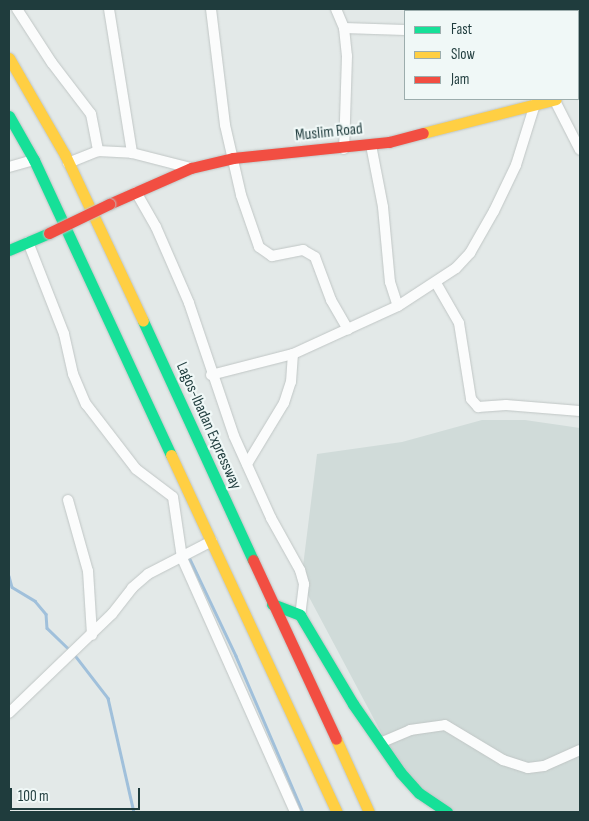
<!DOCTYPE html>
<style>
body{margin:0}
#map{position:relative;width:589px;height:821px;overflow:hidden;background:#e3e9e8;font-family:"Sofia Sans Condensed",sans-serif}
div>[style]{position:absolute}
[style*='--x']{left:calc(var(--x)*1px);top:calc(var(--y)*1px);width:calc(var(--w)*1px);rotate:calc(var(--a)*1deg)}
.built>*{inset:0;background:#d0dbd9}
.stream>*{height:2.5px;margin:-1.25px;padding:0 1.25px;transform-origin:1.25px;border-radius:1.25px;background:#a0c0db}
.roads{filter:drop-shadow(0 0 1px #c0c6c5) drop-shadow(0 0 1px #c0c6c5)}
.street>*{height:10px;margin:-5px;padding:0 5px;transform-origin:5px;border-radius:5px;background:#fbfcfc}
.fast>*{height:11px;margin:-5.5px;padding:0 5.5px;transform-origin:5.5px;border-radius:5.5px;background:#16e098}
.slow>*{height:11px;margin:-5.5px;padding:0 5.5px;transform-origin:5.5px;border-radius:5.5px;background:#ffcf43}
.jam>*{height:11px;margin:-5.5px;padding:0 5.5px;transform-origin:5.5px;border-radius:5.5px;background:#f24e42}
.bridges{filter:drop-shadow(0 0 1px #bec6c6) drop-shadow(0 0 1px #bec6c6)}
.jam-bridge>*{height:11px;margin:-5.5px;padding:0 5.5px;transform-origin:5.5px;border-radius:5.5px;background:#f24e42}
span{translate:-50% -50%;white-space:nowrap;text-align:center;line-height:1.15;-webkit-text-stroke:4.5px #f0f8f7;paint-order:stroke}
.street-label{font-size:16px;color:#1f3c3d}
.frame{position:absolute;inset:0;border:10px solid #1f3c3d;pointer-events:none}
.legend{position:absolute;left:404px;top:10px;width:175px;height:90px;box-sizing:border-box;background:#f0f8f7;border:1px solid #9cadad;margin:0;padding:6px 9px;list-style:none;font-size:15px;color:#1f3c3d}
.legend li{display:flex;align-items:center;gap:10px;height:25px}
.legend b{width:25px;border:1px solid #9cadad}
.scale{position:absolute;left:10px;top:788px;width:130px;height:22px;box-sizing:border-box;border:2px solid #1f3c3d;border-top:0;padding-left:6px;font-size:15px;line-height:18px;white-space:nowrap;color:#1f3c3d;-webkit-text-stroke:4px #f0f8f7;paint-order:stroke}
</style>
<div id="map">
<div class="built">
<i style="clip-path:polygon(482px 420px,525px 420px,580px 428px,580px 812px,453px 812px,408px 783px,301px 582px,317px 454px,402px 442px)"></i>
</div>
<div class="stream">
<i style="--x:190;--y:559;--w:107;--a:64.6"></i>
<i style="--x:236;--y:656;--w:170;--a:66.8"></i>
<i style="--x:9;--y:576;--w:11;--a:75"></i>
<i style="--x:12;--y:587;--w:27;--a:31"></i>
<i style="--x:35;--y:601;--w:17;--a:50"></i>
<i style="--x:46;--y:614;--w:14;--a:86"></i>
<i style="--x:47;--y:628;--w:32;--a:44"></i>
<i style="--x:74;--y:654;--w:56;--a:52.3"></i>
<i style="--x:108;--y:698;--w:117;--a:77.2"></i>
</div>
<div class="roads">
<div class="street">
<i style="--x:17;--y:9;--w:64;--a:57.1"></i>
<i style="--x:52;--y:63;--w:64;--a:52.6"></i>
<i style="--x:91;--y:114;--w:38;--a:79"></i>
<i style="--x:109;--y:9;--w:146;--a:80.9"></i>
<i style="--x:211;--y:9;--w:117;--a:83.1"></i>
<i style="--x:225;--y:125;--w:72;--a:77.1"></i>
<i style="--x:241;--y:195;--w:55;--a:70.9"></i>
<i style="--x:259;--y:247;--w:16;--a:35"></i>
<i style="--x:272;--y:256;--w:32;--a:-11"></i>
<i style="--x:303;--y:250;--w:14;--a:30"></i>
<i style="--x:315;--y:257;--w:46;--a:69.6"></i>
<i style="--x:331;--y:300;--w:34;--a:60"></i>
<i style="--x:336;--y:9;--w:21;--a:67"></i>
<i style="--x:344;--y:28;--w:28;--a:84"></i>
<i style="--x:347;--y:56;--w:93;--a:91.8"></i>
<i style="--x:436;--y:9;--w:2;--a:63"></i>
<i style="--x:561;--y:9;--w:2;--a:63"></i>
<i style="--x:496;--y:11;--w:10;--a:-11"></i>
<i style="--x:344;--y:28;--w:61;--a:1.9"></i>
<i style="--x:578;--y:55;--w:6;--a:72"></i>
<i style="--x:554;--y:99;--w:57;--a:63"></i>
<i style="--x:371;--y:145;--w:63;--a:79"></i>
<i style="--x:383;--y:207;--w:75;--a:84.7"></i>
<i style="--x:390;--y:282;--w:25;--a:72"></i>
<i style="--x:68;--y:163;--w:32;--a:-22"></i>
<i style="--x:98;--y:151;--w:34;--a:3"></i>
<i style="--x:132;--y:153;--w:61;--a:14.3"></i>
<i style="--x:9;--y:167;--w:26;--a:-16"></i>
<i style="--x:136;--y:192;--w:40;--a:60.3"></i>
<i style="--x:156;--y:227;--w:83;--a:66.5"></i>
<i style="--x:189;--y:303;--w:140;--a:71.3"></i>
<i style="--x:234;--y:436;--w:90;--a:65.7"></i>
<i style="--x:271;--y:518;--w:60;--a:60.9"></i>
<i style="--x:300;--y:570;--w:15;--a:74"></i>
<i style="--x:304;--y:584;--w:31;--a:97"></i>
<i style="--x:28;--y:242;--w:99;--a:68.6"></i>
<i style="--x:64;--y:334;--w:41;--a:77.3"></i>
<i style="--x:73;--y:374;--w:33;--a:67"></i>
<i style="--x:86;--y:404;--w:82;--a:52.4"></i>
<i style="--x:136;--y:469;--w:46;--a:37.1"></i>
<i style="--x:173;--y:497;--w:62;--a:81.6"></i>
<i style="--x:182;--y:558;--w:278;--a:66"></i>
<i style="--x:436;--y:283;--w:46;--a:60.1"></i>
<i style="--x:459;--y:323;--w:77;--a:81"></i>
<i style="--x:471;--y:399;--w:11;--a:49"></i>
<i style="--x:478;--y:407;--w:28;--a:-4"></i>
<i style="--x:506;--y:405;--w:74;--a:4.6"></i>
<i style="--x:211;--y:375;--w:85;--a:-14.4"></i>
<i style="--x:293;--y:354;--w:115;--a:-24.6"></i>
<i style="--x:398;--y:306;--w:69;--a:-33.2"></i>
<i style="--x:456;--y:268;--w:21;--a:-47"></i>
<i style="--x:470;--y:253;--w:48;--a:-60.3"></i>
<i style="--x:494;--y:211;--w:51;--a:-64.4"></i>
<i style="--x:516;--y:165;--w:64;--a:-72.7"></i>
<i style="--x:247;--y:464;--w:71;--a:-58.8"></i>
<i style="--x:284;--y:403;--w:22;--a:-72"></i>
<i style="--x:291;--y:382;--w:28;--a:-86"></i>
<i style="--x:68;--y:500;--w:74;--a:74.3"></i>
<i style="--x:88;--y:571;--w:64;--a:86.4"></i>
<i style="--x:9;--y:713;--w:143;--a:-43.9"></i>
<i style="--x:112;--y:614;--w:33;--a:-52"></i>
<i style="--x:132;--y:588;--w:21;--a:-41"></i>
<i style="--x:148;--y:574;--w:72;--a:-27.3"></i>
<i style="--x:380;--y:743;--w:33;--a:-23"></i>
<i style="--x:410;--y:730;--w:35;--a:-8"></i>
<i style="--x:445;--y:725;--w:68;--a:31.1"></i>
<i style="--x:503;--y:760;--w:26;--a:18"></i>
<i style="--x:528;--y:768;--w:16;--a:-7"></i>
<i style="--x:544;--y:766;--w:39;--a:-24"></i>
</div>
<div class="fast">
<i style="--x:9;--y:116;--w:51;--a:60.4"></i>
<i style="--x:34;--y:160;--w:325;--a:65.1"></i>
<i style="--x:9;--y:250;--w:43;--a:-23"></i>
<i style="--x:143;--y:321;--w:263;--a:65.3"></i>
<i style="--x:272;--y:604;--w:30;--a:21"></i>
<i style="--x:300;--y:615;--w:104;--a:59.2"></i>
<i style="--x:353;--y:704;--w:83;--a:55.3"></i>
<i style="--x:400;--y:772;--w:28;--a:48"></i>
<i style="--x:419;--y:793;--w:34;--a:34"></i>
</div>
<div class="slow">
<i style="--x:9;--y:58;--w:112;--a:60"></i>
<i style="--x:65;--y:155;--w:183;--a:64.8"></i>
<i style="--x:578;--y:92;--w:2;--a:0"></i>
<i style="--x:423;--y:133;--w:137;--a:-14.3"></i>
<i style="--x:171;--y:455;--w:394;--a:65.1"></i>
<i style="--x:336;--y:739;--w:80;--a:65.7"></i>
</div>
<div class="jam">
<i style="--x:109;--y:204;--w:90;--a:-23.7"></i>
<i style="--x:191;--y:168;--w:43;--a:-13.4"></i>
<i style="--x:233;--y:158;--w:157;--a:-5.9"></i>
<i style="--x:389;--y:142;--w:35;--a:-15"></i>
<i style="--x:253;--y:560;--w:197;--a:65.1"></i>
</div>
</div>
<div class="bridges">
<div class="jam-bridge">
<i style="--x:49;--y:233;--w:67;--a:-25.8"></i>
</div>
</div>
<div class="street-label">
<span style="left:329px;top:133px;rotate:-6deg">Muslim Road</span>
<span style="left:208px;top:426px;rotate:66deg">Lagos-Ibadan Expressway</span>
</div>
<div class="frame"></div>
<ul class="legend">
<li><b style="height:6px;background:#16e098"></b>Fast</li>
<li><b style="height:6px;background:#ffcf43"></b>Slow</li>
<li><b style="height:6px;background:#f24e42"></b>Jam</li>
</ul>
<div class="scale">100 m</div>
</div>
